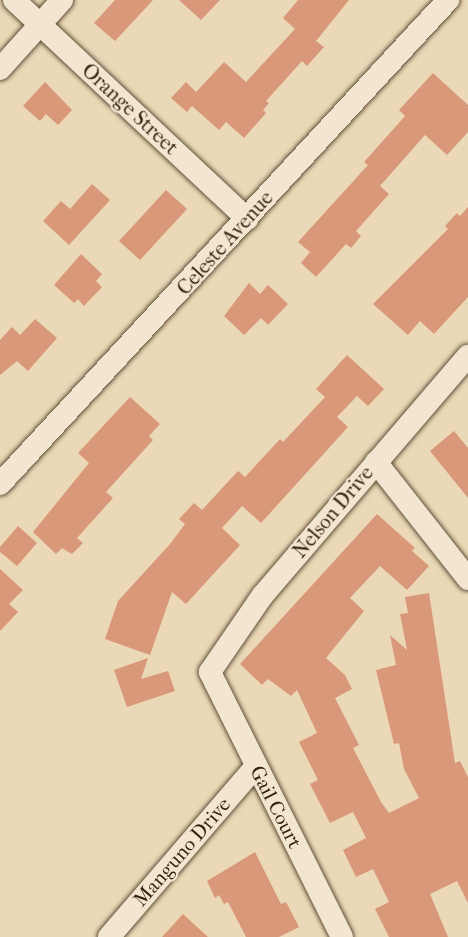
<!DOCTYPE html>
<style>
body{margin:0}
#map{position:relative;width:468px;height:937px;overflow:hidden;background:#ebd8b6;font-family:"IM FELL French Canon",serif}
div>[style]{position:absolute}
[style*='--x']{left:calc(var(--x)*1px);top:calc(var(--y)*1px);width:calc(var(--w)*1px);rotate:calc(var(--a)*1deg)}
.building>*{inset:0;background:#d99879}
.roads{filter:drop-shadow(0 0 2px #61503a) drop-shadow(0 0 2px #61503a)}
.minor>*{height:22px;margin:-11px;padding:0 11px;transform-origin:11px;border-radius:11px;background:#f2e6d0}
span{translate:-50% -50%;white-space:nowrap;text-align:center;line-height:1.15;-webkit-text-stroke:4.5px #f2e6d0;paint-order:stroke}
.street-label{font-size:20px;color:#332210}
</style>
<div id="map">
<div class="building">
<i style="clip-path:polygon(115px 0,153px 0,115px 41px,94px 23px)"></i>
<i style="clip-path:polygon(179px 0,220px 0,201px 20px)"></i>
<i style="clip-path:polygon(298px 0,349px 0,316px 41px,324px 47px,307px 66px,302px 61px,266px 101px,269px 103px,263px 110px,266px 113px,244px 138px,226px 122px,219px 130px,192px 106px,187px 112px,171px 98px,186px 82px,196px 92px,224px 62px,246px 82px,295px 29px,283px 18px)"></i>
<i style="clip-path:polygon(433px 73px,468px 105px,468px 132px,447px 155px,425px 135px,380px 186px,389px 194px,356px 231px,361px 236px,351px 248px,346px 244px,316px 277px,301px 263px,310px 252px,298px 242px,368px 165px,364px 162px,405px 116px,399px 110px)"></i>
<i style="clip-path:polygon(45px 82px,72px 110px,58px 125px,46px 114px,40px 121px,23px 106px)"></i>
<i style="clip-path:polygon(92px 184px,110px 200px,69px 245px,43px 221px,61px 201px,70px 209px)"></i>
<i style="clip-path:polygon(166px 190px,187px 209px,140px 260px,119px 241px)"></i>
<i style="clip-path:polygon(468px 207px,468px 297px,434px 334px,420px 321px,408px 335px,373px 304px,448px 229px,445px 226px,457px 213px,460px 216px)"></i>
<i style="clip-path:polygon(81px 254px,102px 274px,96px 281px,102px 287px,84px 306px,78px 299px,74px 303px,54px 285px)"></i>
<i style="clip-path:polygon(249px 283px,260px 294px,268px 285px,288px 304px,268px 325px,261px 318px,244px 335px,224px 316px)"></i>
<i style="clip-path:polygon(35px 319px,57px 338px,28px 371px,17px 361px,0 375px,0 340px,12px 327px,20px 335px)"></i>
<i style="clip-path:polygon(347px 355px,384px 389px,368px 406px,357px 396px,337px 417px,348px 427px,261px 523px,242px 506px,222px 528px,240px 545px,186px 604px,172px 592px,150px 655px,105px 639px,118px 601px,170px 544px,185px 524px,179px 519px,194px 503px,202px 510px,238px 471px,245px 477px,280px 439px,283px 442px,325px 397px,316px 389px)"></i>
<i style="clip-path:polygon(130px 397px,160px 424px,149px 436px,153px 440px,106px 492px,113px 498px,77px 538px,83px 543px,72px 554px,62px 548px,56px 554px,33px 532px,89px 463px,78px 453px)"></i>
<i style="clip-path:polygon(454px 431px,468px 448px,468px 498px,430px 451px)"></i>
<i style="clip-path:polygon(377px 514px,415px 548px,412px 551px,429px 566px,407px 590px,380px 566px,350px 598px,364px 611px,326px 658px,345px 675px,352px 689px,335px 698px,359px 745px,353px 748px,381px 802px,389px 813px,419px 798px,404px 769px,399px 743px,394px 744px,376px 670px,396px 665px,390px 635px,407px 650px,400px 614px,408px 613px,405px 597px,429px 593px,455px 763px,460px 761px,468px 777px,468px 903px,457px 881px,430px 894px,448px 937px,389px 937px,375px 909px,389px 902px,373px 869px,356px 877px,343px 850px,366px 838px,353px 812px,330px 823px,310px 784px,318px 780px,299px 742px,317px 733px,297px 690px,291px 696px,268px 679px,262px 685px,240px 664px)"></i>
<i style="clip-path:polygon(18px 526px,37px 543px,17px 566px,0 552px,0 547px)"></i>
<i style="clip-path:polygon(0 569px,23px 590px,9px 604px,18px 612px,0 631px)"></i>
<i style="clip-path:polygon(148px 658px,141px 679px,168px 671px,175px 691px,127px 707px,114px 670px)"></i>
<i style="clip-path:polygon(255px 852px,281px 904px,286px 902px,299px 927px,279px 937px,246px 937px,228px 902px,224px 904px,219px 895px,215px 898px,207px 881px)"></i>
<i style="clip-path:polygon(183px 914px,208px 937px,162px 937px)"></i>
</div>
<div class="roads">
<div class="minor">
<i style="--x:14;--y:0;--w:320;--a:43.2"></i>
<i style="--x:0;--y:69;--w:93;--a:-48.1"></i>
<i style="--x:376;--y:462;--w:149;--a:51.8"></i>
<i style="--x:0;--y:484;--w:660;--a:-47.21"></i>
<i style="--x:109;--y:937;--w:225;--a:-49.3"></i>
<i style="--x:342;--y:937;--w:296;--a:-116.5"></i>
<i style="--x:210;--y:672;--w:93;--a:-55.5"></i>
<i style="--x:263;--y:595;--w:315;--a:-49.4"></i>
</div>
</div>
<div class="street-label">
<span style="left:130px;top:109px;rotate:43deg">Orange Street</span>
<span style="left:225px;top:243px;rotate:-48deg">Celeste Avenue</span>
<span style="left:333px;top:512px;rotate:-50deg">Nelson Drive</span>
<span style="left:276px;top:807px;rotate:63deg">Gail Court</span>
<span style="left:182px;top:852px;rotate:-49deg">Manguno Drive</span>
</div>
</div>
